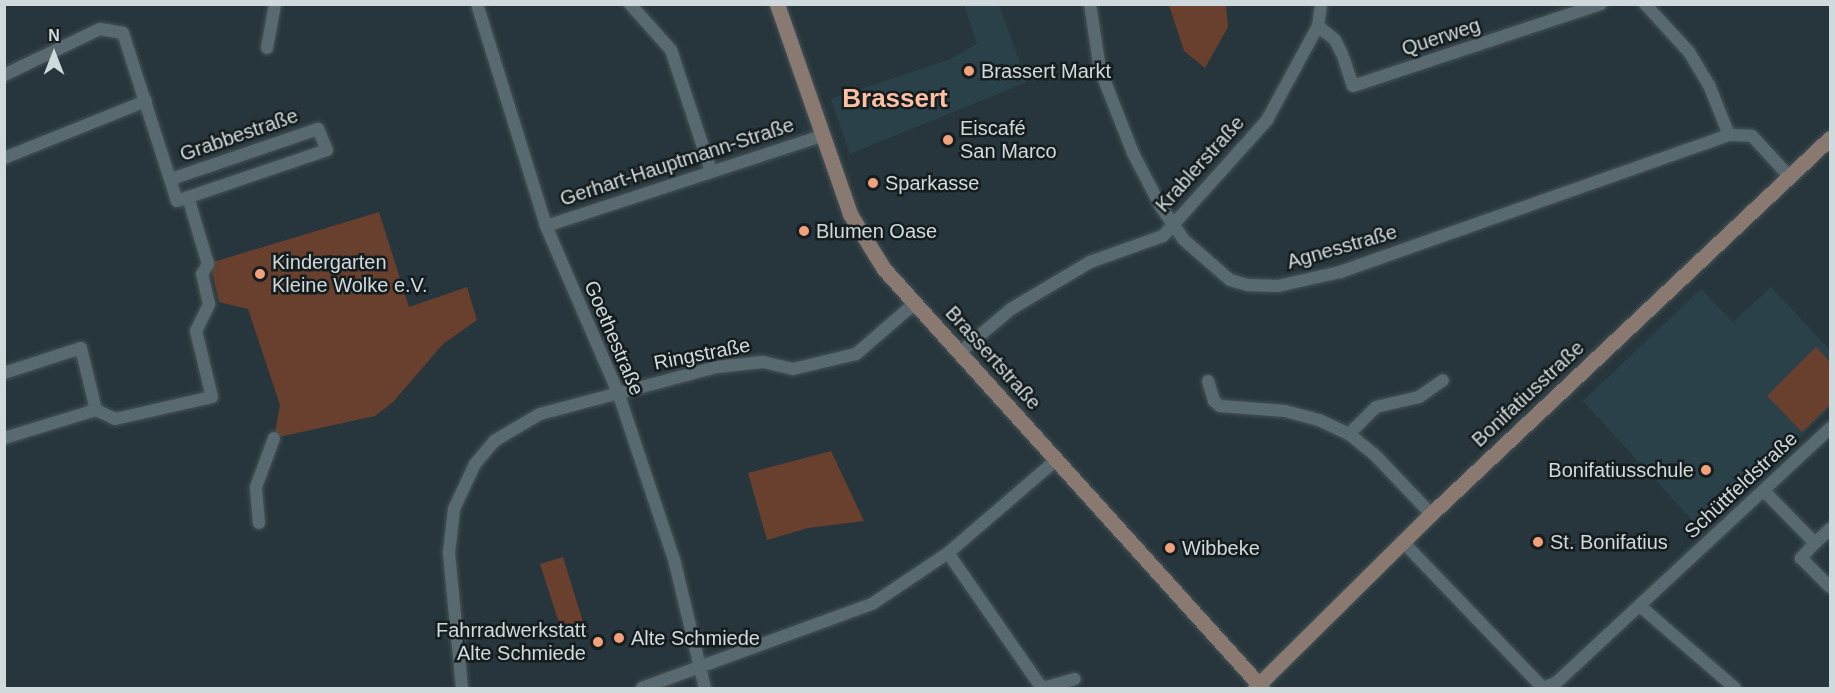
<!DOCTYPE html>
<meta charset="utf-8">
<style>
body{margin:0}
#map{position:relative;width:1835px;height:693px;overflow:hidden;background:#27363c;font-family:Helvetica,sans-serif}
div>[style]{position:absolute}
[style*='--x']{left:calc(var(--x)*1px);top:calc(var(--y)*1px);width:calc(var(--w)*1px);rotate:calc(var(--a)*1deg)}
.built>*{inset:0;background:#2a4149}
.green>*{inset:0;background:#68402d}
.roads{filter:drop-shadow(0 0 2px #455357) drop-shadow(0 0 2px #455357)}
.street>*{height:12px;margin:-6px;padding:0 6px;transform-origin:6px;border-radius:6px;background:#596970}
.secondary>*{height:15px;margin:-7.5px;padding:0 7.5px;transform-origin:7.5px;border-radius:7.5px;background:#8a7971}
.dots>*{width:16px;height:16px;translate:-50% -50%;box-sizing:border-box;border:3px solid #161d1f;border-radius:50%}
span{translate:-50% -50%;white-space:nowrap;text-align:center;line-height:1.15;-webkit-text-stroke:5px #161d1f;paint-order:stroke}
.street-label{font-size:20px;color:#d0dadd}
.poi-label{font-size:20px;color:#d0dadd}
.left{translate:0 -50%;text-align:left}
.right{translate:-100% -50%;text-align:right}
.district-label{font-size:26px;color:#fec0a5;font-weight:700}
.frame{position:absolute;inset:0;border:6px solid #d0dadd;pointer-events:none}
.north{position:absolute;left:24px;top:24px;width:60px;height:60px;-webkit-text-stroke:4px #161d1f;paint-order:stroke;rotate:0deg;font-size:16px;font-weight:700;line-height:24px;text-align:center;color:#d0dadd}
.north::after{content:'';display:block;margin:auto;width:21px;height:27px;background:#d0dadd;clip-path:polygon(50% 0,100% 100%,50% 72%,0 100%)}
</style>
<div id="map">
<div class="built">
<i style="clip-path:polygon(964px 5px,999px 5px,1027px 82px,850px 154px,831px 99px,948px 60px,977px 44px)"></i>
<i style="clip-path:polygon(1771px 287px,1830px 350px,1830px 408px,1703px 532px,1583px 401px,1701px 289px,1733px 322px)"></i>
</div>
<div class="green">
<i style="clip-path:polygon(1169px 5px,1226px 5px,1228px 27px,1205px 68px,1184px 51px)"></i>
<i style="clip-path:polygon(379px 212px,409px 307px,467px 287px,477px 320px,443px 344px,393px 402px,375px 416px,274px 438px,280px 405px,248px 309px,219px 302px,210px 263px)"></i>
<i style="clip-path:polygon(1816px 347px,1830px 362px,1830px 405px,1802px 432px,1767px 396px)"></i>
<i style="clip-path:polygon(831px 451px,864px 521px,808px 528px,767px 540px,748px 473px)"></i>
<i style="clip-path:polygon(563px 557px,583px 622px,561px 629px,540px 564px)"></i>
</div>
<div class="roads">
<div class="street">
<i style="--x:477;--y:4;--w:232;--a:72.7"></i>
<i style="--x:546;--y:226;--w:181;--a:66.6"></i>
<i style="--x:618;--y:392;--w:176;--a:71.5"></i>
<i style="--x:674;--y:559;--w:133;--a:76.5"></i>
<i style="--x:630;--y:4;--w:62;--a:48.3"></i>
<i style="--x:671;--y:50;--w:127;--a:71.7"></i>
<i style="--x:1090;--y:4;--w:66;--a:81.3"></i>
<i style="--x:1100;--y:69;--w:90;--a:68.6"></i>
<i style="--x:1133;--y:153;--w:61;--a:62.6"></i>
<i style="--x:1161;--y:207;--w:39;--a:55"></i>
<i style="--x:1183;--y:239;--w:62;--a:41.1"></i>
<i style="--x:1230;--y:280;--w:19;--a:16"></i>
<i style="--x:1248;--y:285;--w:30;--a:2"></i>
<i style="--x:1278;--y:286;--w:64;--a:-12.7"></i>
<i style="--x:1340;--y:272;--w:412;--a:-19.4"></i>
<i style="--x:1645;--y:4;--w:65;--a:47.5"></i>
<i style="--x:1689;--y:52;--w:39;--a:59"></i>
<i style="--x:1709;--y:85;--w:54;--a:68.2"></i>
<i style="--x:1729;--y:135;--w:23;--a:2"></i>
<i style="--x:1752;--y:136;--w:54;--a:47.2"></i>
<i style="--x:1318;--y:26;--w:22;--a:39"></i>
<i style="--x:1335;--y:40;--w:16;--a:63"></i>
<i style="--x:267;--y:48;--w:45;--a:-79.7"></i>
<i style="--x:1344;--y:59;--w:28;--a:72"></i>
<i style="--x:1353;--y:86;--w:261;--a:-18.3"></i>
<i style="--x:4;--y:75;--w:106;--a:-25.6"></i>
<i style="--x:100;--y:29;--w:23;--a:10"></i>
<i style="--x:123;--y:33;--w:176;--a:72.2"></i>
<i style="--x:177;--y:201;--w:158;--a:-18.8"></i>
<i style="--x:327;--y:150;--w:23;--a:-113"></i>
<i style="--x:318;--y:129;--w:155;--a:161.2"></i>
<i style="--x:4;--y:158;--w:153;--a:-21.9"></i>
<i style="--x:546;--y:226;--w:289;--a:-18.1"></i>
<i style="--x:960;--y:352;--w:67;--a:-40.1"></i>
<i style="--x:1011;--y:309;--w:92;--a:-30.7"></i>
<i style="--x:1090;--y:262;--w:77;--a:-19.6"></i>
<i style="--x:1163;--y:236;--w:156;--a:-48.1"></i>
<i style="--x:1267;--y:120;--w:107;--a:-61.5"></i>
<i style="--x:1318;--y:26;--w:22;--a:-82"></i>
<i style="--x:4;--y:373;--w:81;--a:-18"></i>
<i style="--x:81;--y:348;--w:64;--a:76.4"></i>
<i style="--x:96;--y:410;--w:96;--a:163.1"></i>
<i style="--x:1208;--y:381;--w:21;--a:73"></i>
<i style="--x:1214;--y:401;--w:8;--a:40"></i>
<i style="--x:1220;--y:406;--w:65;--a:4.4"></i>
<i style="--x:1285;--y:411;--w:35;--a:15"></i>
<i style="--x:1319;--y:420;--w:33;--a:25"></i>
<i style="--x:1349;--y:434;--w:32;--a:39"></i>
<i style="--x:1374;--y:454;--w:83;--a:46.5"></i>
<i style="--x:96;--y:410;--w:21;--a:25"></i>
<i style="--x:115;--y:419;--w:99;--a:-12.8"></i>
<i style="--x:212;--y:397;--w:68;--a:-103.6"></i>
<i style="--x:196;--y:331;--w:30;--a:-64"></i>
<i style="--x:209;--y:304;--w:31;--a:-103"></i>
<i style="--x:202;--y:274;--w:12;--a:-59"></i>
<i style="--x:208;--y:264;--w:70;--a:-106.6"></i>
<i style="--x:1349;--y:434;--w:38;--a:-45"></i>
<i style="--x:1376;--y:407;--w:44;--a:-13.1"></i>
<i style="--x:1419;--y:397;--w:29;--a:-35"></i>
<i style="--x:1764;--y:491;--w:73;--a:45.6"></i>
<i style="--x:1815;--y:543;--w:21;--a:133"></i>
<i style="--x:1801;--y:558;--w:41;--a:45"></i>
<i style="--x:259;--y:523;--w:36;--a:-95"></i>
<i style="--x:256;--y:487;--w:52;--a:-69.8"></i>
<i style="--x:1403;--y:542;--w:202;--a:46.2"></i>
<i style="--x:1815;--y:543;--w:21;--a:-43"></i>
<i style="--x:948;--y:553;--w:165;--a:55.2"></i>
<i style="--x:1640;--y:606;--w:125;--a:40.8"></i>
<i style="--x:462;--y:688;--w:136;--a:-95.5"></i>
<i style="--x:449;--y:553;--w:44;--a:-83.5"></i>
<i style="--x:454;--y:509;--w:50;--a:-65"></i>
<i style="--x:475;--y:464;--w:30;--a:-50"></i>
<i style="--x:494;--y:441;--w:53;--a:-30.4"></i>
<i style="--x:540;--y:414;--w:183;--a:-14.9"></i>
<i style="--x:717;--y:367;--w:46;--a:-6.2"></i>
<i style="--x:763;--y:362;--w:31;--a:13"></i>
<i style="--x:793;--y:369;--w:65;--a:-13.4"></i>
<i style="--x:856;--y:354;--w:78;--a:-40.8"></i>
<i style="--x:642;--y:688;--w:245;--a:-20.1"></i>
<i style="--x:872;--y:604;--w:92;--a:-33.9"></i>
<i style="--x:948;--y:553;--w:143;--a:-40.7"></i>
<i style="--x:1043;--y:688;--w:33;--a:-16"></i>
<i style="--x:1544;--y:688;--w:14;--a:-25"></i>
<i style="--x:1557;--y:682;--w:373;--a:-42.9"></i>
</div>
<div class="secondary">
<i style="--x:777;--y:4;--w:222;--a:70.8"></i>
<i style="--x:850;--y:214;--w:65;--a:58.3"></i>
<i style="--x:884;--y:269;--w:564;--a:47.94"></i>
<i style="--x:1255;--y:688;--w:247;--a:-44.7"></i>
<i style="--x:1431;--y:514;--w:548;--a:-43.3"></i>
</div>
</div>
<div class="dots">
<i style="left:969px;top:71px;background:#f1a17c"></i>
<i style="left:948px;top:140px;background:#f1a17c"></i>
<i style="left:873px;top:183px;background:#f1a17c"></i>
<i style="left:804px;top:231px;background:#f1a17c"></i>
<i style="left:260px;top:274px;background:#f1a17c"></i>
<i style="left:1706px;top:470px;background:#f1a17c"></i>
<i style="left:1538px;top:542px;background:#f1a17c"></i>
<i style="left:1170px;top:548px;background:#f1a17c"></i>
<i style="left:619px;top:638px;background:#f1a17c"></i>
<i style="left:598px;top:642px;background:#f1a17c"></i>
</div>
<div class="street-label">
<span style="left:1441px;top:37px;rotate:-18deg">Querweg</span>
<span style="left:239px;top:135px;rotate:-19deg">Grabbestraße</span>
<span style="left:677px;top:162px;rotate:-18deg">Gerhart-Hauptmann-Straße</span>
<span style="left:1200px;top:164px;rotate:-48deg">Krablerstraße</span>
<span style="left:1342px;top:247px;rotate:-16deg">Agnesstraße</span>
<span style="left:614px;top:338px;rotate:67deg">Goethestraße</span>
<span style="left:702px;top:354px;rotate:-11deg">Ringstraße</span>
<span style="left:993px;top:358px;rotate:48deg">Brassertstraße</span>
<span style="left:1528px;top:394px;rotate:-43deg">Bonifatiusstraße</span>
<span style="left:1741px;top:485px;rotate:-43deg">Schüttfeldstraße</span>
</div>
<div class="poi-label">
<span class="left" style="left:981px;top:71px">Brassert Markt</span>
<span class="left" style="left:960px;top:140px">Eiscafé<br>San Marco</span>
<span class="left" style="left:885px;top:183px">Sparkasse</span>
<span class="left" style="left:816px;top:231px">Blumen Oase</span>
<span class="left" style="left:272px;top:274px">Kindergarten<br>Kleine Wolke e.V.</span>
<span class="right" style="left:1694px;top:470px">Bonifatiusschule</span>
<span class="left" style="left:1550px;top:542px">St. Bonifatius</span>
<span class="left" style="left:1182px;top:548px">Wibbeke</span>
<span class="right" style="left:586px;top:642px">Fahrradwerkstatt<br>Alte Schmiede</span>
<span class="left" style="left:631px;top:638px">Alte Schmiede</span>
</div>
<div class="district-label">
<span style="left:895px;top:99px">Brassert</span>
</div>
<div class="frame"></div>
<div class="north">N</div>
</div>
